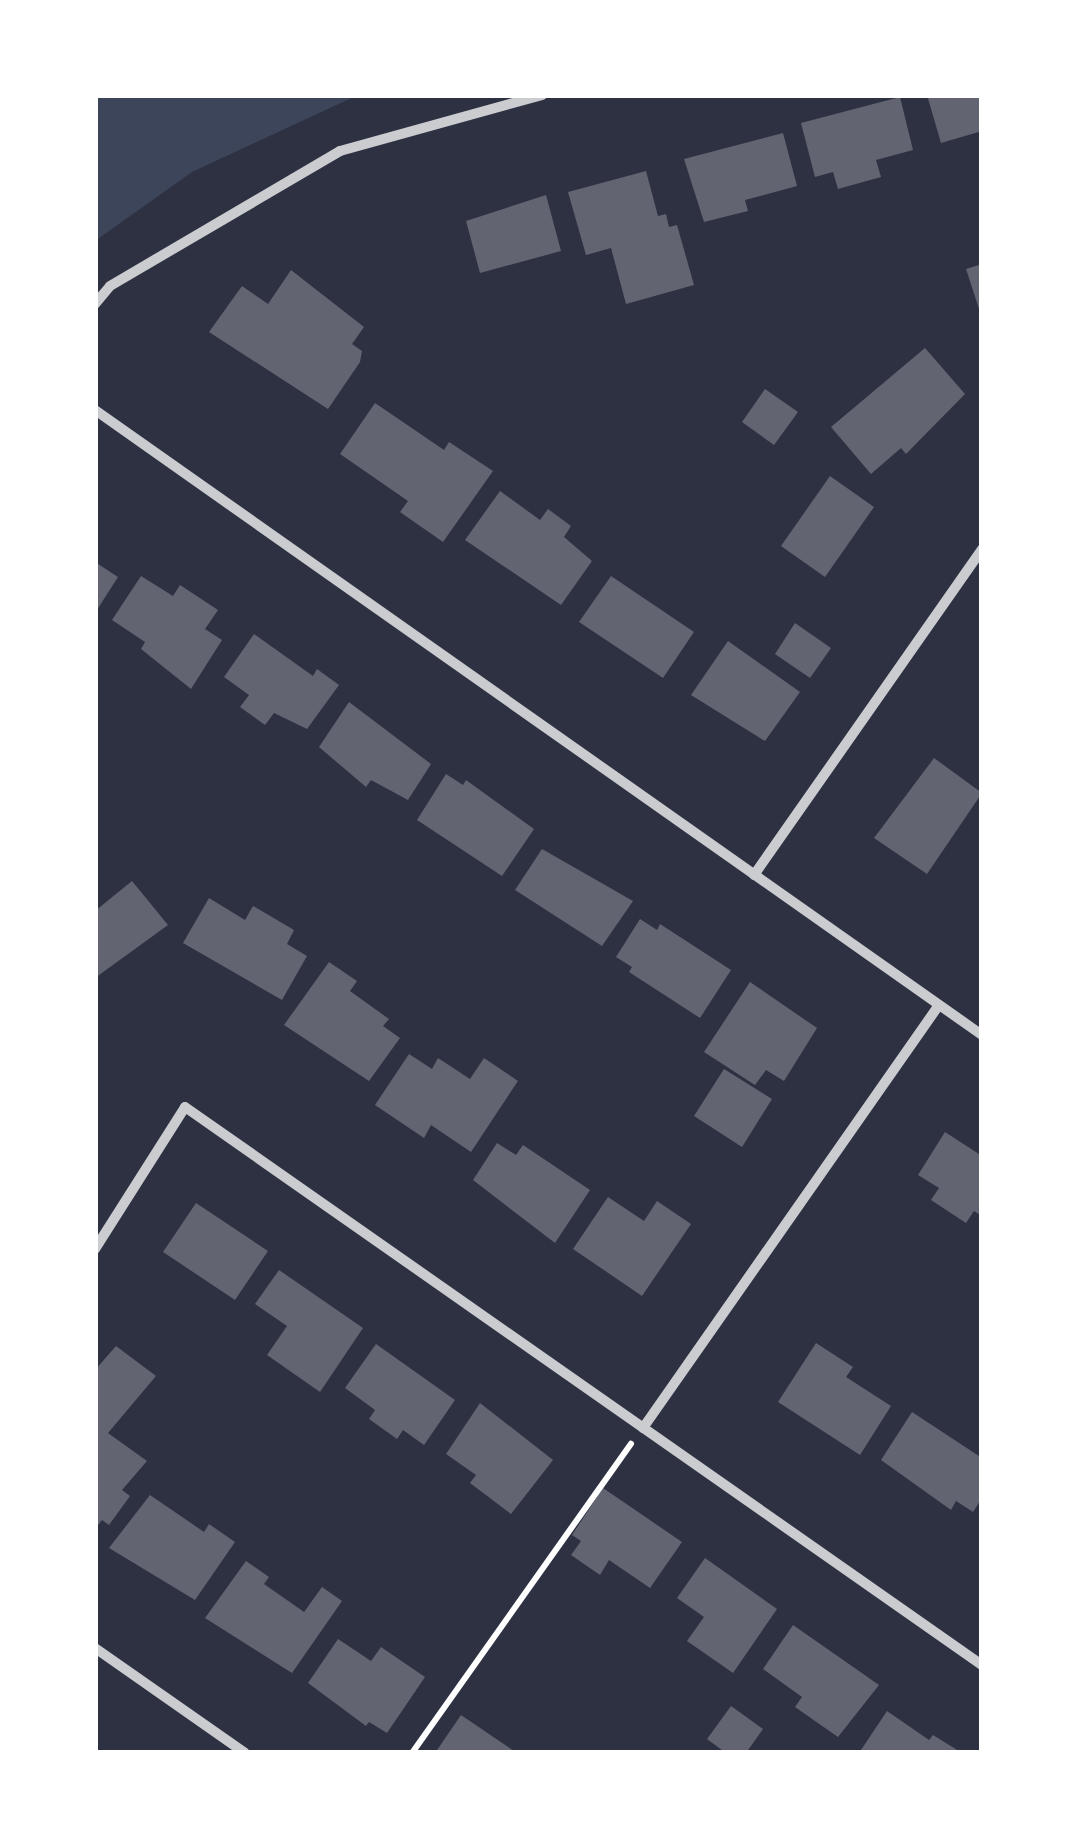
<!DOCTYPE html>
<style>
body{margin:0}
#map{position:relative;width:1077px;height:1848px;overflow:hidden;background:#2d3142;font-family:Raleway,sans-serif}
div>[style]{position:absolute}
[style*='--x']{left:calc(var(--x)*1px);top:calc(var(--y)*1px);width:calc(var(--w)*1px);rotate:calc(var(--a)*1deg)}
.green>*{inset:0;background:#3c4559}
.building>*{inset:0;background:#626471}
.path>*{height:6px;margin:-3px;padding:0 3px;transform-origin:3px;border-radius:3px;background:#fff}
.minor>*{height:10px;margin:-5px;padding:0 5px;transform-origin:5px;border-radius:5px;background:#caccd0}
span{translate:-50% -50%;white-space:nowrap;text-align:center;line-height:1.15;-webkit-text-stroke:10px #fff;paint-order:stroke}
.frame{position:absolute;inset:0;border:98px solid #fff;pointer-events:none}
</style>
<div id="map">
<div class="green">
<i style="clip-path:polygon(95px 95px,358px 95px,192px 172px,95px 241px)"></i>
</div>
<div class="building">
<i style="clip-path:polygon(927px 95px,982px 95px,982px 131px,941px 143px)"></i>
<i style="clip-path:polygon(900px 97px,913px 150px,876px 160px,881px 177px,838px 189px,833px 172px,815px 177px,801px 123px)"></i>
<i style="clip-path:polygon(783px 133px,797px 186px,745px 200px,748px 211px,704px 222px,684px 159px)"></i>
<i style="clip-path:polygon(646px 171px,658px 216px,666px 214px,669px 227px,677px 225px,694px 285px,626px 304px,611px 248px,586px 255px,568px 192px)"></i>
<i style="clip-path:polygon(546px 195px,561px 251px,480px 273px,466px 221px)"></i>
<i style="clip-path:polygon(982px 264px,982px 314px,981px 315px,966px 269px)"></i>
<i style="clip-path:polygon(291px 270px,364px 327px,352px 344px,362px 351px,360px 362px,328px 409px,209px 332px,242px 286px,268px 304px)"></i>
<i style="clip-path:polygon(925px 348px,965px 394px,906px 454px,901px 448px,871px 474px,831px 427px)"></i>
<i style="clip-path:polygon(765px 389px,798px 412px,774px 445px,742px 422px)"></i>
<i style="clip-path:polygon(375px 403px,444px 450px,449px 442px,493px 471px,443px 542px,400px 512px,408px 501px,340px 454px)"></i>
<i style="clip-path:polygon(830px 476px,874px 507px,825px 577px,781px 546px)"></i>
<i style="clip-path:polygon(500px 491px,540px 520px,548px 509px,571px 526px,564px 537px,592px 561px,561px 605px,465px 540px)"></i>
<i style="clip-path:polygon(95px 562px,118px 577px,95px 613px)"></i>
<i style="clip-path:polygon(141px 576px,173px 596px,180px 585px,218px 610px,205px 629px,222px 640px,191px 689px,141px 649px,145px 642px,112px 620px)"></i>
<i style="clip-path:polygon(611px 576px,694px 632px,663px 678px,579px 622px)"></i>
<i style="clip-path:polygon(795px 623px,831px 648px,810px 678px,775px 654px)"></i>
<i style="clip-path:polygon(254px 634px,313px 676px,317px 669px,339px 685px,307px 729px,274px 713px,265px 725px,240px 707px,249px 695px,224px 677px)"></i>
<i style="clip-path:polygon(728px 641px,800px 692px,765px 741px,691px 695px)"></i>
<i style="clip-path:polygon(349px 702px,431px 764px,408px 800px,371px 780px,366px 787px,319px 747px)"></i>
<i style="clip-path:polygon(934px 758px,982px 793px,927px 874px,874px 838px)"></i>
<i style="clip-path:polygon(446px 774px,463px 785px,466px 780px,534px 829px,502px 876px,417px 820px)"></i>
<i style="clip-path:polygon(542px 849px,633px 901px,602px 946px,515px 890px)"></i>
<i style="clip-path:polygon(132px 881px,168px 925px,95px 978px,95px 911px)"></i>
<i style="clip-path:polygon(209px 898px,245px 920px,253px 906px,294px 930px,287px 944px,307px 956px,282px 1000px,183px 943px)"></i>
<i style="clip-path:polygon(640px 919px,657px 930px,660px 924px,731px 970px,700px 1018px,629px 972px,632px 967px,616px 957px)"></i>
<i style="clip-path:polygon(329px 962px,357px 981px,350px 991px,389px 1019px,383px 1026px,400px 1038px,369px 1081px,284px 1025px)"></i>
<i style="clip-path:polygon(750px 982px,817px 1028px,784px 1081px,766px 1070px,755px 1085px,704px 1052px)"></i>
<i style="clip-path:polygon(409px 1054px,432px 1069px,438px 1058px,470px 1079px,484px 1058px,518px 1081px,471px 1152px,431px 1125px,424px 1138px,375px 1105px)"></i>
<i style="clip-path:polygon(724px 1069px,772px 1099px,742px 1147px,694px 1116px)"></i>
<i style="clip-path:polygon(945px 1132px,982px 1156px,982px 1216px,974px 1211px,966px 1223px,931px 1200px,939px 1188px,918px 1175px)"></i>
<i style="clip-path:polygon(497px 1143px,516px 1155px,523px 1145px,590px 1190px,555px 1243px,473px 1180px)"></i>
<i style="clip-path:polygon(608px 1197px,644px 1221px,657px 1201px,691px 1224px,642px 1296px,573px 1249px)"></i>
<i style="clip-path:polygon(196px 1203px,268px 1251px,235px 1300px,163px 1252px)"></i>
<i style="clip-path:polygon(279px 1270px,363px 1328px,320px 1392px,267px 1355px,287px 1326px,255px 1304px)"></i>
<i style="clip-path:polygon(816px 1343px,853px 1367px,846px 1377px,891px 1406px,860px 1455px,778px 1402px)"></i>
<i style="clip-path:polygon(376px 1344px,455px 1400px,424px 1445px,403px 1430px,397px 1439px,369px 1419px,375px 1410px,345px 1388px)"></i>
<i style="clip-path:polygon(116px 1346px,156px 1376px,108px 1433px,147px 1461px,122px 1490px,130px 1496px,109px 1525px,102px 1520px,95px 1529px,95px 1370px)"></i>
<i style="clip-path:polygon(480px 1403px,553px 1460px,511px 1514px,470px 1483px,476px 1475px,446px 1454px)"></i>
<i style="clip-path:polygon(912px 1412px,982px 1458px,982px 1498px,973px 1512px,956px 1501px,951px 1510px,881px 1460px)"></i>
<i style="clip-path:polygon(603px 1488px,682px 1542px,650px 1588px,609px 1560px,600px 1575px,571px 1555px,581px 1541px,572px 1535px)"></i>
<i style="clip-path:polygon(150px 1495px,204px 1532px,209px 1524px,235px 1542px,195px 1600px,109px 1548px)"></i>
<i style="clip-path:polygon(705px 1558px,777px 1609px,733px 1673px,687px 1641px,704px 1617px,677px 1598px)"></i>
<i style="clip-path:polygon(246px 1561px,269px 1577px,264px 1584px,304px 1612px,322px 1587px,342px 1601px,292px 1673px,205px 1618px)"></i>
<i style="clip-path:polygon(793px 1625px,879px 1685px,838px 1737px,795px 1707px,802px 1697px,763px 1669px)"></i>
<i style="clip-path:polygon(338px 1639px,371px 1661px,381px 1647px,425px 1677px,387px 1733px,369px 1722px,366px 1726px,308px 1683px)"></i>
<i style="clip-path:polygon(731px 1706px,763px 1729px,746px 1753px,726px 1753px,707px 1739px)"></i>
<i style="clip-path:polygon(887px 1711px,929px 1740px,933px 1735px,962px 1753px,859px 1753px)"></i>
<i style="clip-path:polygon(461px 1715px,517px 1753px,435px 1753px)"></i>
</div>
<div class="path">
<i style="--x:412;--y:1753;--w:379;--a:-54.7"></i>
</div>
<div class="minor">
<i style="--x:95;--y:304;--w:23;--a:-50"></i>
<i style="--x:110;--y:286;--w:267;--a:-30.4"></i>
<i style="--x:340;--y:151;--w:210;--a:-15.5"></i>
<i style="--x:95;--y:410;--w:1085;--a:35.17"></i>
<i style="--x:754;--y:875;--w:398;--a:-55"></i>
<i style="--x:95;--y:1249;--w:168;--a:-57.6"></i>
<i style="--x:185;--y:1107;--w:973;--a:35"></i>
<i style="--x:643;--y:1428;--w:516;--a:-55.02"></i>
<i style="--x:95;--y:1648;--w:183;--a:35"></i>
</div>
<div class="frame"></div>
</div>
